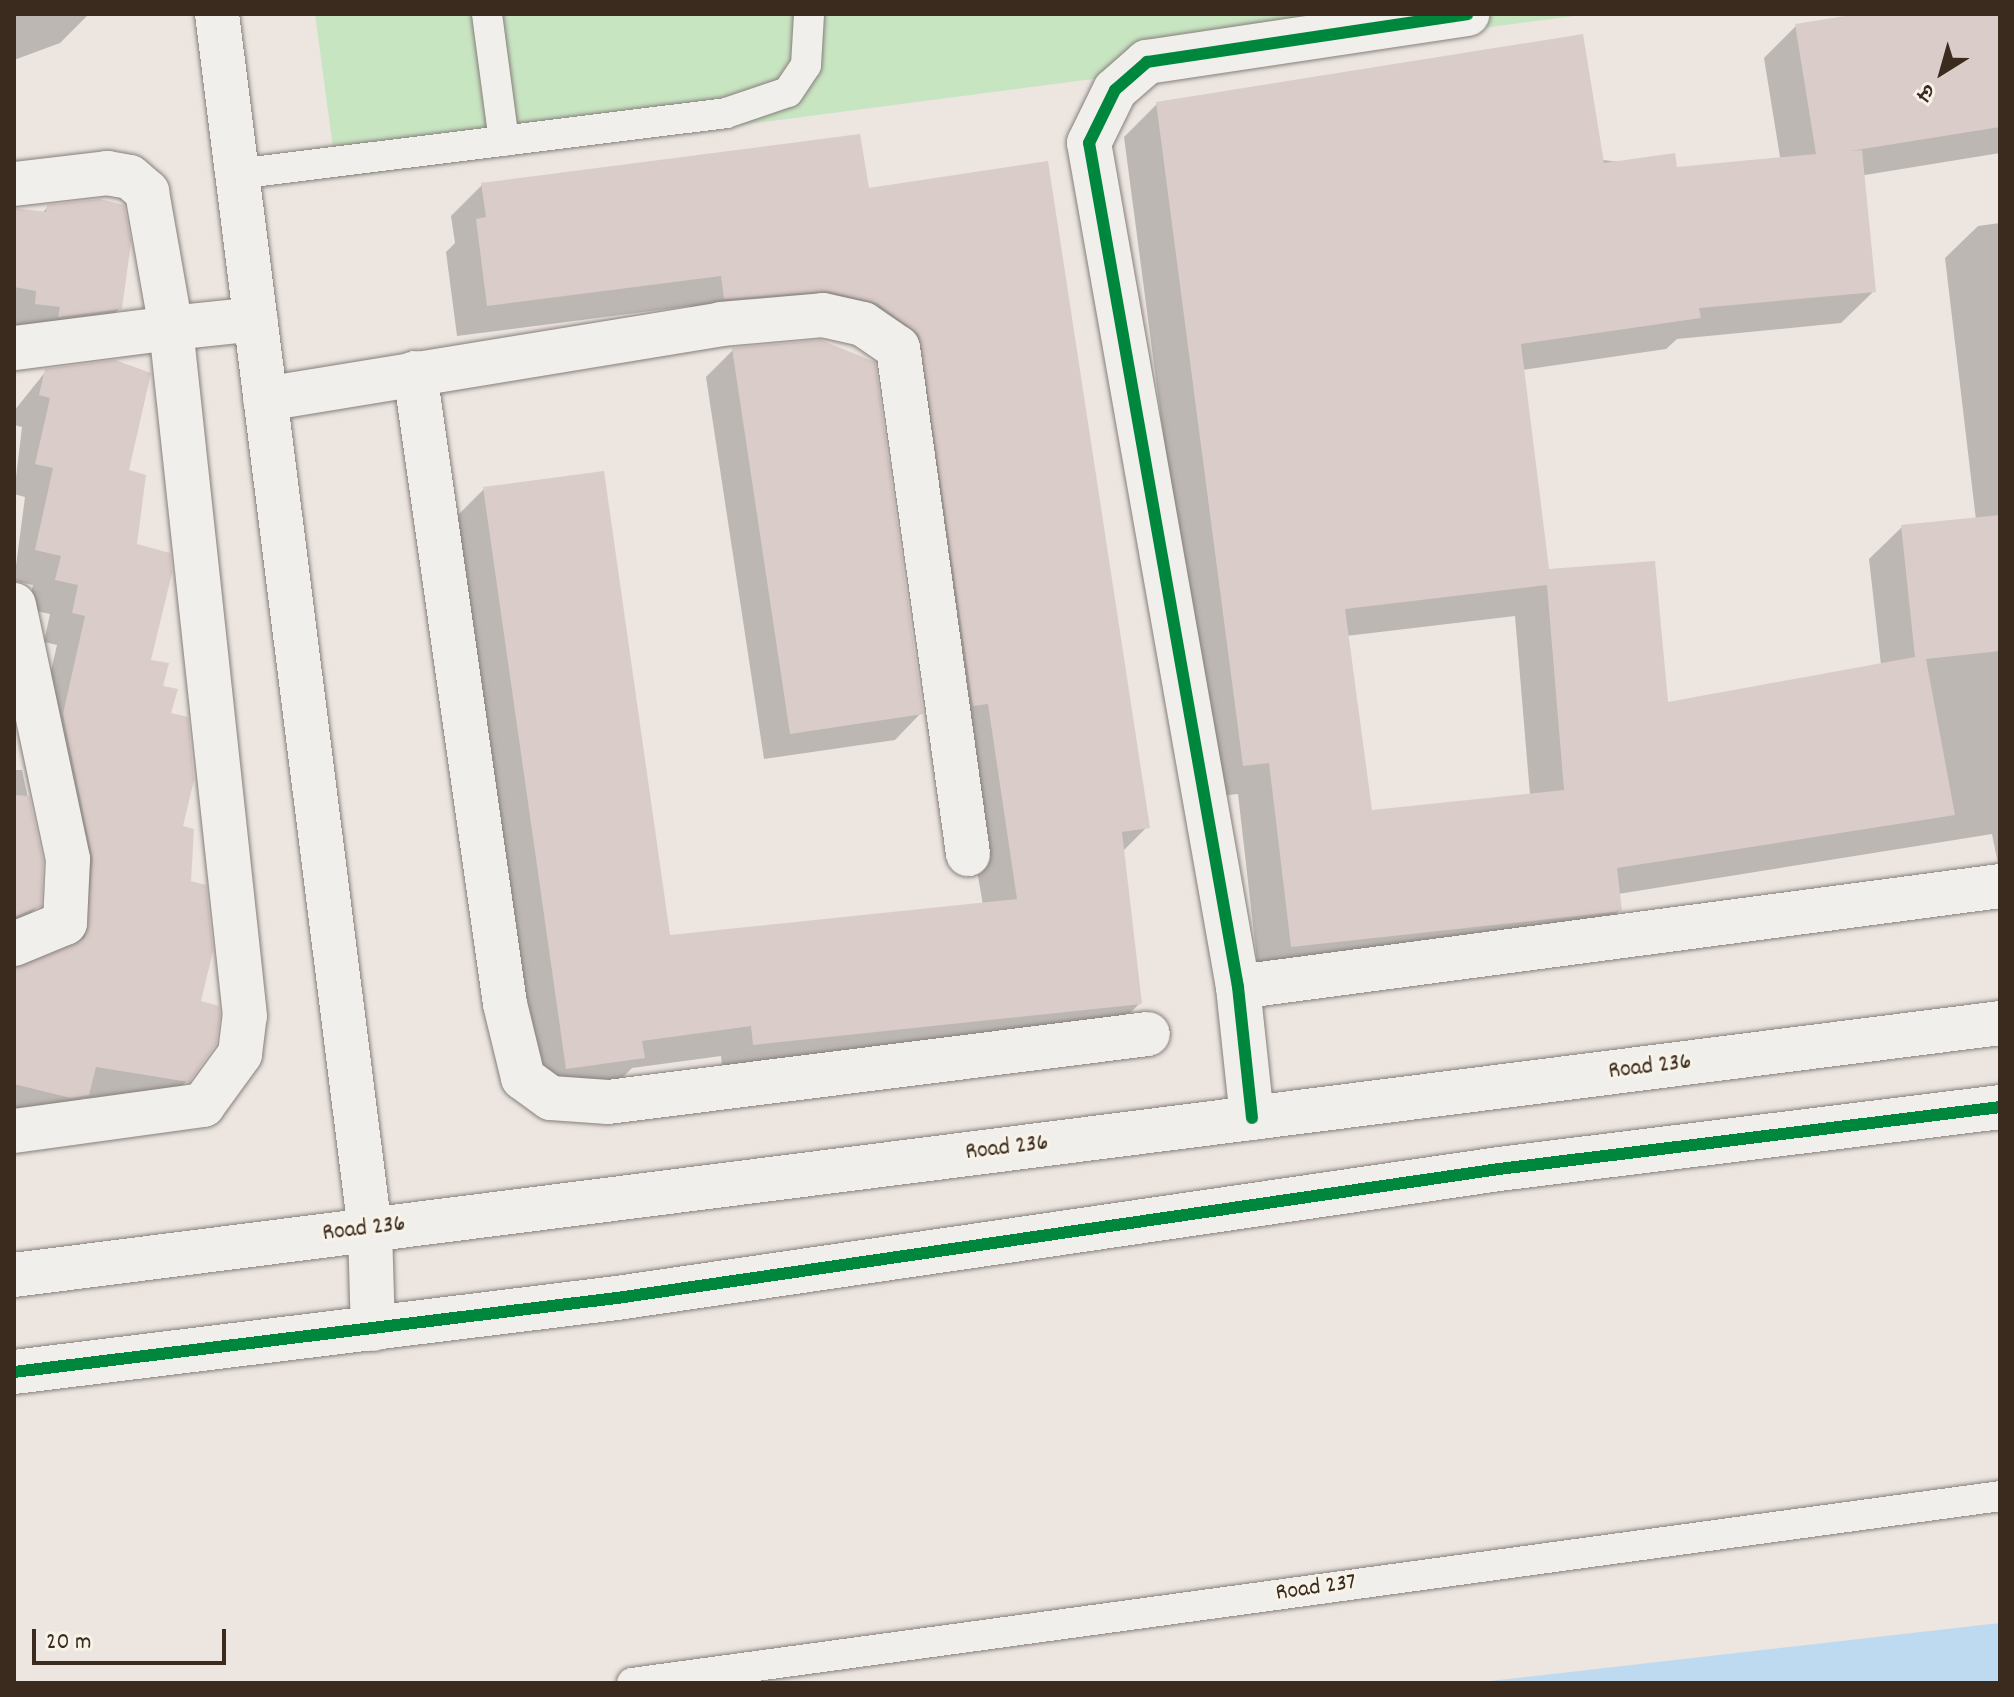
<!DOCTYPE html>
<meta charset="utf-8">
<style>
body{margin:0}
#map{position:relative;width:2014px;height:1697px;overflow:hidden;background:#ece5e0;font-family:Dekko,"Playpen Sans Deva",sans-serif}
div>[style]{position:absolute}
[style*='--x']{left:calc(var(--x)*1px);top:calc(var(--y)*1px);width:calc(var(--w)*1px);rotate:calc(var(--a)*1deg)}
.green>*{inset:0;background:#c8e5c2}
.water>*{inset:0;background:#bedaf0}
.shadow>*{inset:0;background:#0003}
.building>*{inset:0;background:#daccc9}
.roads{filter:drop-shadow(0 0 2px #867f7a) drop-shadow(0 0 2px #867f7a)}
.service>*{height:30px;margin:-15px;padding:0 15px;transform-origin:15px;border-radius:15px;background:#f1efeb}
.minor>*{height:44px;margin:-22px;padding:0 22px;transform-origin:22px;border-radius:22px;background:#f1efeb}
.tertiary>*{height:44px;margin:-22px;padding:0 22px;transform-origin:22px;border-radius:22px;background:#f1efeb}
.cycleway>*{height:12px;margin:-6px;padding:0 6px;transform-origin:6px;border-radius:6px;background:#00873e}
span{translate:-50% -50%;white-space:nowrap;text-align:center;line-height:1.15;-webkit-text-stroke:6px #f7f3e8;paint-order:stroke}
.street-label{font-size:24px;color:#3b2a1e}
.frame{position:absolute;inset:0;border:16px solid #3b2a1e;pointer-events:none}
.north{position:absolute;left:1902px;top:32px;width:80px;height:80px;-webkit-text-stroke:6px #f7f3e8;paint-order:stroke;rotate:217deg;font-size:22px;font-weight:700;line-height:32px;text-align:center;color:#3b2a1e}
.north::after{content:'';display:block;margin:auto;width:28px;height:36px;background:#3b2a1e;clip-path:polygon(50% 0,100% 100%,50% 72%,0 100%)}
.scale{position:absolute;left:32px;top:1629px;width:194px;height:36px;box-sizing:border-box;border:4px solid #3b2a1e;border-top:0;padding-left:10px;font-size:24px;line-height:28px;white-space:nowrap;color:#3b2a1e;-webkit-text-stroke:6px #f7f3e8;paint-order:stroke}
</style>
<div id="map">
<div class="green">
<i style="clip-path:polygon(315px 14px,1589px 14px,337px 178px)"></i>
</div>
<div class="water">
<i style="clip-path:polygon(2000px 1623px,2000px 1683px,1473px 1683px)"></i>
</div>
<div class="shadow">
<i style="clip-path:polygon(14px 14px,89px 14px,60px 43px,14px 60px)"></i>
<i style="clip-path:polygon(1866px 14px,2000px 14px,2000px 153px,1785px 188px,1764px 58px,1796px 26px)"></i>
<i style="clip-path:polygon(evenodd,1157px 104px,1675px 169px,1874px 291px,1841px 323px,1677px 339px,1666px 349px,1522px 370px,1548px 571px,1666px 705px,1881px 665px,1869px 559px,1902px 527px,1976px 520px,1945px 258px,1978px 226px,2000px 223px,2000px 874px,1992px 834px,1618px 894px,1620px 910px,1588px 942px,1259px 978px,1238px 794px,1211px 797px,1124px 137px,1157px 104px,1515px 616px,1530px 795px,1371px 812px,1346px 636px,1515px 616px)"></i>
<i style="clip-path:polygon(482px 185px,867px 190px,1147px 827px,1122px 852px,1140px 1003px,1109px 1034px,723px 1075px,721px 1056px,632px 1068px,612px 1088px,536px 1099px,453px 520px,484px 489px,668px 937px,983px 905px,889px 365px,845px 333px,694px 329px,690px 306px,457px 336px,446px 252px,455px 243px,451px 216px)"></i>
<i style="clip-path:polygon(48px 207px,120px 308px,93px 335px,14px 345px,14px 209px,42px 213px)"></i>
<i style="clip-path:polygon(733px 350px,921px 713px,895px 740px,764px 759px,706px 377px)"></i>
<i style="clip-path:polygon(46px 371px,127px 472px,148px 661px,169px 715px,198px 1003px,188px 1080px,158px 1110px,83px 1098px,58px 1124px,14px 1120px,14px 968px,59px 952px,34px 744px,57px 645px,44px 642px,50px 614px,27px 609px,33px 585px,14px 581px,25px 497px,14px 494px,22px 427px,14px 425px,14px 411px)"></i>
<i style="clip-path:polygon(14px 770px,22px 770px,41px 861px,39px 905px,14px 930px)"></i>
</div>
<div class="building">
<i style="clip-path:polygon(evenodd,1858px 14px,2000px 14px,2000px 127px,1850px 151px,1862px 150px,1876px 292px,1699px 308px,1701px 318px,1521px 344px,1549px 569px,1655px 561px,1668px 702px,1915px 657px,1901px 525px,2000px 515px,2000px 651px,1926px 659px,1955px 815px,1617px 868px,1622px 911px,1291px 947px,1269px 763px,1243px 766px,1156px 102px,1583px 34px,1604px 163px,1675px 153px,1677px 167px,1816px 154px,1795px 24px,1858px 14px,1547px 585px,1564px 790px,1372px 810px,1345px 609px,1547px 585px)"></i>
<i style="clip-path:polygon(860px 134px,869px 188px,1048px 161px,1150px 828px,1122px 832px,1142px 1004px,753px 1045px,751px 1026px,642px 1041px,645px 1058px,566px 1069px,483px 487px,604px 471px,670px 935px,1017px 899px,988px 704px,973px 706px,919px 334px,877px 303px,828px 291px,724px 299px,721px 276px,487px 306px,476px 219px,486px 217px,481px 183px)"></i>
<i style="clip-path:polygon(100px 199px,124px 205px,131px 242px,122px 309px,58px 317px,60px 307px,35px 304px,36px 291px,14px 287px,14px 208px,46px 212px,47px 205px)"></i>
<i style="clip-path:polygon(821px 340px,875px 362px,923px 714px,790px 734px,732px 348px)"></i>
<i style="clip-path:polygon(115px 360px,151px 373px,129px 470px,146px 475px,137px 544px,170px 553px,172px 573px,151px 660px,169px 663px,163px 686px,178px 689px,171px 713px,188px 717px,194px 780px,183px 826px,194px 829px,191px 881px,206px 885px,213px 951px,201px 1001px,219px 1006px,220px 1016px,216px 1044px,189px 1082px,96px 1067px,89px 1095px,71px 1098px,14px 1084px,14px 968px,85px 938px,93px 860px,63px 714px,85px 616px,72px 613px,78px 585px,55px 580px,61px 556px,35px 550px,53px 468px,35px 464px,50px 398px,39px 395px,45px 369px)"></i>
<i style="clip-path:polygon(14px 795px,29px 796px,43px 861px,41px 906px,14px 917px)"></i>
</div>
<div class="roads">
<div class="service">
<i style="--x:487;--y:14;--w:128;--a:82.4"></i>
<i style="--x:237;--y:174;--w:493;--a:-7.1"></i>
<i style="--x:726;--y:113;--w:65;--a:-18.7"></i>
<i style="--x:788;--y:92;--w:32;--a:-56"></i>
<i style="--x:806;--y:65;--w:51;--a:-86.6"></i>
<i style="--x:632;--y:1683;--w:1381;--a:-7.78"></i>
</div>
<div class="minor">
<i style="--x:217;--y:14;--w:1226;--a:82.83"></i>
<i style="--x:370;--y:1230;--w:99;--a:88.3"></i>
<i style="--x:14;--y:184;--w:94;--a:-6.7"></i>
<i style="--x:107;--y:173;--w:23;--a:10"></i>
<i style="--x:130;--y:177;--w:23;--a:41"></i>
<i style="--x:147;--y:192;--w:138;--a:80"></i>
<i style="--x:171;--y:328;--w:158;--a:172.7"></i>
<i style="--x:415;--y:373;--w:637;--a:81.88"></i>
<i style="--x:505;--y:1004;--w:76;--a:76.3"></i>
<i style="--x:523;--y:1078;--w:34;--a:36"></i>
<i style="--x:551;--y:1098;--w:57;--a:4"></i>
<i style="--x:608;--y:1102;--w:544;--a:-7.18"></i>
<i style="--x:265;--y:399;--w:462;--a:-9.3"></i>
<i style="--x:721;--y:324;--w:102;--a:-5"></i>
<i style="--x:823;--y:315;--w:41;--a:12.7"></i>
<i style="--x:863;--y:324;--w:42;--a:34.4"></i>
<i style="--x:898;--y:348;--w:511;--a:82.12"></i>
<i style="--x:14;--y:605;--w:260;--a:78"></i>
<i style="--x:68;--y:859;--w:64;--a:92.7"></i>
<i style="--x:65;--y:923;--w:55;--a:157.6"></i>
<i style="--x:1238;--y:987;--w:769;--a:-7.55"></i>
<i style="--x:1252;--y:1118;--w:132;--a:-96.1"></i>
<i style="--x:1238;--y:987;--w:857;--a:-100.01"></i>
<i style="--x:1089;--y:143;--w:59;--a:-63.9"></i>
<i style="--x:1115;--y:90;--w:43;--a:-41.2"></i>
<i style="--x:1147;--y:62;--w:324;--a:-8.5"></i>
<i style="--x:14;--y:1131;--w:191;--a:-7.8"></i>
<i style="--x:203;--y:1105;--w:63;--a:-54"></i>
<i style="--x:240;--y:1054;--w:38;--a:-83"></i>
<i style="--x:245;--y:1016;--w:692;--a:-96.14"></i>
<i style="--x:171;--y:328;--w:85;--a:-6"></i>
</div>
<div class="tertiary">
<i style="--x:14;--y:1275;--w:2002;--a:-7.23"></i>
<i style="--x:14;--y:1372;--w:608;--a:-7"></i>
<i style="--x:617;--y:1298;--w:891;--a:-8.32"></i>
<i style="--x:1499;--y:1169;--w:505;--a:-7.05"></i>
</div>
</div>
<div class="cycleway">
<i style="--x:1252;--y:1118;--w:132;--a:-96.1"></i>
<i style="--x:1238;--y:987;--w:857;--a:-100.01"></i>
<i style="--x:1089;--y:143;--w:59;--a:-63.9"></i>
<i style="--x:1115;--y:90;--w:43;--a:-41.2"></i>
<i style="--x:1147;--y:62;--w:324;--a:-8.5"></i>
<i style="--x:14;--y:1372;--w:608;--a:-7"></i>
<i style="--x:617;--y:1298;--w:891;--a:-8.32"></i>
<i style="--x:1499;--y:1169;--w:505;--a:-7.05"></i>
</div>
<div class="street-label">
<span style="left:1650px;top:1068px;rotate:-7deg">Road 236</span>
<span style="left:1007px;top:1149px;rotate:-7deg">Road 236</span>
<span style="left:364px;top:1230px;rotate:-7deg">Road 236</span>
<span style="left:1316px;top:1589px;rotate:-8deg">Road 237</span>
</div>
<div class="frame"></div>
<div class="north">उ</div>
<div class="scale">20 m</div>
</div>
